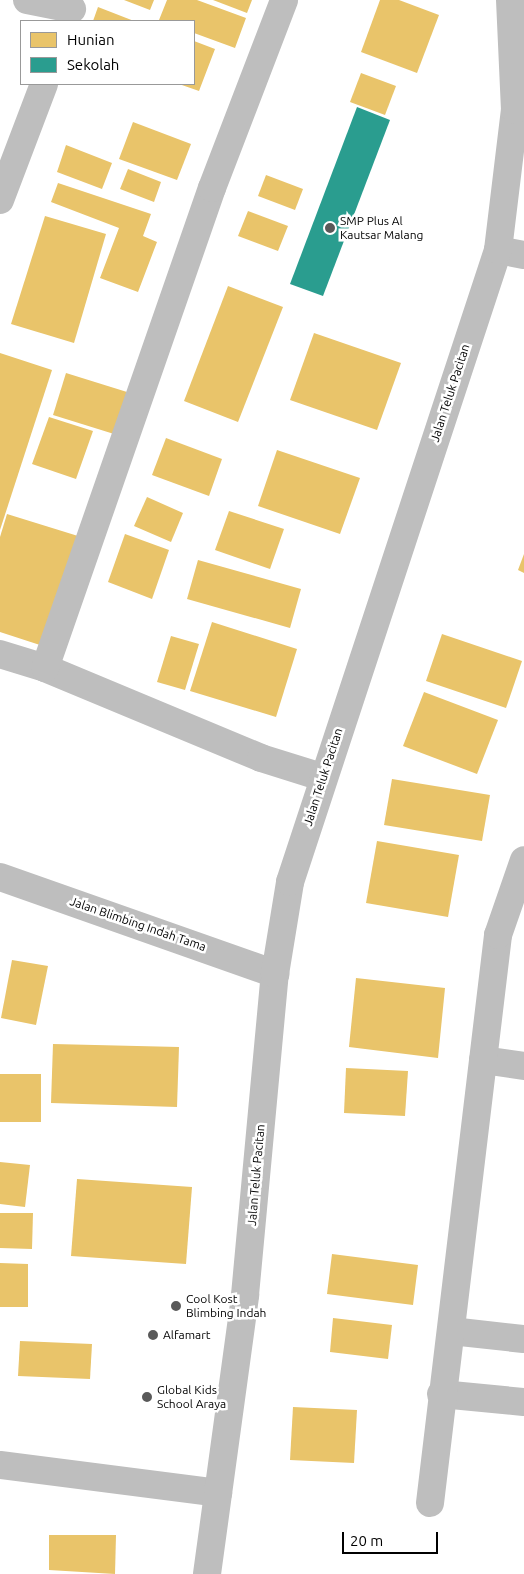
<!DOCTYPE html>
<style>
body{margin:0}
#map{position:relative;width:524px;height:1574px;overflow:hidden;background:#fff;font-family:Ubuntu,sans-serif}
div>[style]{position:absolute}
[style*='--x']{left:calc(var(--x)*1px);top:calc(var(--y)*1px);width:calc(var(--w)*1px);rotate:calc(var(--a)*1deg)}
.homes>*{inset:0;background:#e9c46a}
.schools>*{inset:0;background:#2a9d8f}
.minor>*{height:28px;margin:-14px;padding:0 14px;transform-origin:14px;border-radius:14px;background:#bebebe}
.dots>*{width:14px;height:14px;translate:-50% -50%;box-sizing:border-box;border:2px solid #fff;border-radius:50%}
span{translate:-50% -50%;white-space:nowrap;text-align:center;line-height:1.15;-webkit-text-stroke:5px #fff;paint-order:stroke}
.poi-label{font-size:12px;color:#000}
.left{translate:0 -50%;text-align:left}
.street-label{font-size:12px;color:#000}
.legend{position:absolute;left:20px;top:20px;width:175px;height:65px;box-sizing:border-box;background:#fff;border:1px solid #999;margin:0;padding:6px 9px;list-style:none;font-size:15px;color:#000}
.legend li{display:flex;align-items:center;gap:10px;height:25px}
.legend b{width:25px;border:1px solid #999}
.scale{position:absolute;left:342px;top:1532px;width:96px;height:22px;box-sizing:border-box;border:2px solid #000;border-top:0;padding-left:6px;font-size:15px;line-height:18px;white-space:nowrap;color:#000;-webkit-text-stroke:4px #fff;paint-order:stroke}
</style>
<div id="map">
<div class="homes">
<i style="clip-path:polygon(124px 0,154px 0,150px 10px)"></i>
<i style="clip-path:polygon(167px 0,197px 0,246px 18px,235px 48px,194px 33px,194px 21px,159px 20px)"></i>
<i style="clip-path:polygon(213px 0,252px 0,247px 13px)"></i>
<i style="clip-path:polygon(380px 0,399px 0,439px 15px,417px 73px,361px 52px)"></i>
<i style="clip-path:polygon(98px 7px,134px 21px,93px 21px)"></i>
<i style="clip-path:polygon(194px 41px,215px 49px,199px 91px,179px 84px,194px 84px)"></i>
<i style="clip-path:polygon(361px 73px,396px 86px,385px 115px,350px 102px)"></i>
<i style="clip-path:polygon(133px 122px,191px 144px,177px 180px,119px 159px)"></i>
<i style="clip-path:polygon(66px 145px,112px 163px,102px 189px,57px 172px)"></i>
<i style="clip-path:polygon(128px 169px,161px 182px,154px 202px,120px 189px)"></i>
<i style="clip-path:polygon(266px 175px,303px 189px,295px 210px,258px 196px)"></i>
<i style="clip-path:polygon(58px 183px,151px 214px,143px 236px,157px 242px,138px 292px,100px 278px,119px 228px,51px 202px)"></i>
<i style="clip-path:polygon(248px 211px,288px 226px,278px 251px,238px 236px)"></i>
<i style="clip-path:polygon(45px 216px,106px 234px,74px 343px,11px 324px)"></i>
<i style="clip-path:polygon(228px 286px,283px 307px,238px 422px,184px 401px)"></i>
<i style="clip-path:polygon(314px 333px,401px 363px,377px 430px,290px 400px)"></i>
<i style="clip-path:polygon(0 353px,52px 370px,0 530px)"></i>
<i style="clip-path:polygon(66px 373px,127px 392px,114px 434px,53px 415px)"></i>
<i style="clip-path:polygon(49px 417px,93px 431px,76px 479px,32px 464px)"></i>
<i style="clip-path:polygon(166px 438px,222px 459px,209px 496px,152px 475px)"></i>
<i style="clip-path:polygon(277px 450px,360px 478px,340px 534px,258px 506px)"></i>
<i style="clip-path:polygon(147px 497px,183px 513px,171px 542px,134px 526px)"></i>
<i style="clip-path:polygon(229px 511px,284px 529px,270px 569px,215px 550px)"></i>
<i style="clip-path:polygon(7px 514px,78px 536px,43px 646px,0 632px,0 537px)"></i>
<i style="clip-path:polygon(125px 534px,169px 550px,152px 599px,108px 582px)"></i>
<i style="clip-path:polygon(524px 554px,524px 573px,518px 570px)"></i>
<i style="clip-path:polygon(198px 560px,301px 589px,290px 628px,187px 599px)"></i>
<i style="clip-path:polygon(212px 622px,297px 649px,276px 717px,190px 691px)"></i>
<i style="clip-path:polygon(442px 634px,522px 661px,506px 708px,426px 681px)"></i>
<i style="clip-path:polygon(171px 636px,199px 644px,185px 690px,157px 682px)"></i>
<i style="clip-path:polygon(424px 692px,498px 720px,477px 774px,403px 746px)"></i>
<i style="clip-path:polygon(392px 779px,490px 795px,482px 841px,384px 825px)"></i>
<i style="clip-path:polygon(377px 841px,459px 855px,448px 917px,366px 903px)"></i>
<i style="clip-path:polygon(12px 960px,48px 966px,36px 1025px,1px 1018px)"></i>
<i style="clip-path:polygon(356px 978px,445px 988px,438px 1058px,349px 1047px)"></i>
<i style="clip-path:polygon(53px 1044px,179px 1047px,177px 1107px,51px 1103px)"></i>
<i style="clip-path:polygon(346px 1068px,408px 1071px,405px 1116px,344px 1113px)"></i>
<i style="clip-path:polygon(0 1074px,41px 1074px,41px 1122px,0 1122px)"></i>
<i style="clip-path:polygon(0 1162px,30px 1165px,25px 1207px,0 1204px)"></i>
<i style="clip-path:polygon(77px 1179px,192px 1187px,186px 1264px,71px 1256px)"></i>
<i style="clip-path:polygon(0 1213px,33px 1213px,32px 1249px,0 1248px)"></i>
<i style="clip-path:polygon(332px 1254px,418px 1265px,413px 1305px,327px 1294px)"></i>
<i style="clip-path:polygon(0 1263px,28px 1264px,28px 1307px,0 1307px)"></i>
<i style="clip-path:polygon(333px 1318px,392px 1325px,388px 1359px,330px 1352px)"></i>
<i style="clip-path:polygon(20px 1341px,92px 1344px,90px 1379px,18px 1376px)"></i>
<i style="clip-path:polygon(293px 1407px,357px 1410px,354px 1463px,290px 1460px)"></i>
<i style="clip-path:polygon(49px 1535px,116px 1535px,115px 1574px,49px 1570px)"></i>
</div>
<div class="schools">
<i style="clip-path:polygon(357px 107px,390px 120px,323px 296px,290px 284px)"></i>
</div>
<div class="minor">
<i style="--x:27;--y:0;--w:46;--a:11.3"></i>
<i style="--x:0;--y:200;--w:124;--a:-69.2"></i>
<i style="--x:498;--y:250;--w:26;--a:11"></i>
<i style="--x:0;--y:654;--w:47;--a:17.3"></i>
<i style="--x:45;--y:668;--w:234;--a:22.6"></i>
<i style="--x:261;--y:758;--w:64;--a:17.3"></i>
<i style="--x:45;--y:668;--w:508;--a:-70.82"></i>
<i style="--x:212;--y:188;--w:201;--a:-69"></i>
<i style="--x:0;--y:877;--w:292;--a:19.4"></i>
<i style="--x:483;--y:1060;--w:41;--a:8.3"></i>
<i style="--x:451;--y:1331;--w:73;--a:6.3"></i>
<i style="--x:441;--y:1394;--w:83;--a:5.5"></i>
<i style="--x:0;--y:1465;--w:220;--a:7.3"></i>
<i style="--x:430;--y:1503;--w:572;--a:-83.17"></i>
<i style="--x:498;--y:935;--w:79;--a:-70.9"></i>
<i style="--x:207;--y:1574;--w:282;--a:-82.2"></i>
<i style="--x:245;--y:1295;--w:322;--a:-84.7"></i>
<i style="--x:275;--y:974;--w:93;--a:-80.7"></i>
<i style="--x:290;--y:882;--w:665;--a:-71.78"></i>
<i style="--x:498;--y:250;--w:141;--a:-83.1"></i>
<i style="--x:515;--y:110;--w:110;--a:-92.6"></i>
</div>
<div class="dots">
<i style="left:330px;top:228px;background:#595959"></i>
<i style="left:176px;top:1306px;background:#595959"></i>
<i style="left:153px;top:1335px;background:#595959"></i>
<i style="left:147px;top:1397px;background:#595959"></i>
</div>
<div class="poi-label">
<span class="left" style="left:340px;top:228px">SMP Plus Al<br>Kautsar Malang</span>
<span class="left" style="left:186px;top:1306px">Cool Kost<br>Blimbing Indah</span>
<span class="left" style="left:163px;top:1335px">Alfamart</span>
<span class="left" style="left:157px;top:1397px">Global Kids<br>School Araya</span>
</div>
<div class="street-label">
<span style="left:450px;top:393px;rotate:-72deg">Jalan Teluk Pacitan</span>
<span style="left:323px;top:777px;rotate:-72deg">Jalan Teluk Pacitan</span>
<span style="left:138px;top:924px;rotate:19deg">Jalan Blimbing Indah Tama</span>
<span style="left:256px;top:1175px;rotate:-85deg">Jalan Teluk Pacitan</span>
</div>
<ul class="legend">
<li><b style="height:14px;background:#e9c46a"></b>Hunian</li>
<li><b style="height:14px;background:#2a9d8f"></b>Sekolah</li>
</ul>
<div class="scale">20 m</div>
</div>
